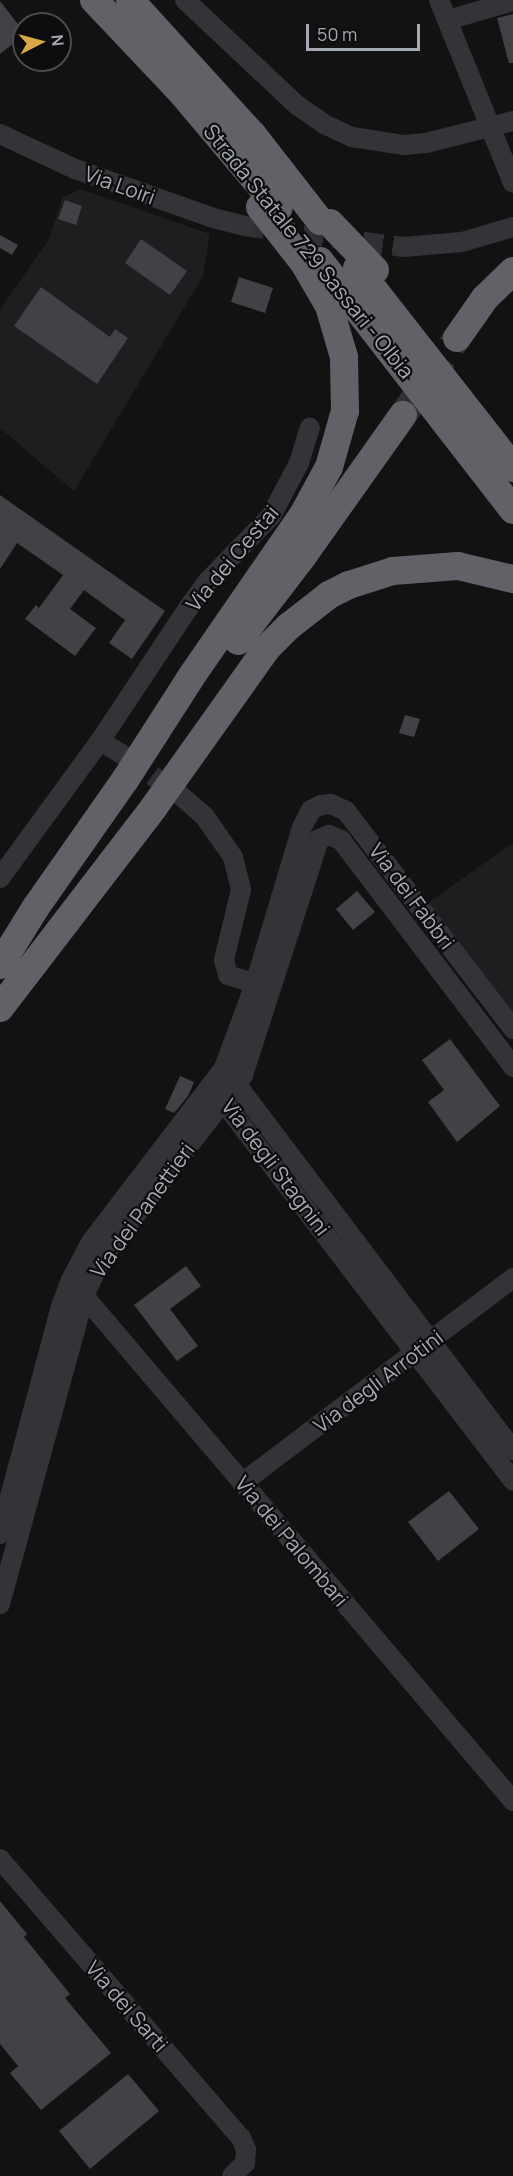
<!DOCTYPE html>
<style>
body{margin:0}
#map{position:relative;width:513px;height:2176px;overflow:hidden;background:#121213;font-family:Manrope,sans-serif}
div>[style]{position:absolute}
[style*='--x']{left:calc(var(--x)*1px);top:calc(var(--y)*1px);width:calc(var(--w)*1px);rotate:calc(var(--a)*1deg)}
.built>*{inset:0;background:#1e1e20}
.building>*{inset:0;background:#414246}
.minor-tunnel>*{height:20px;margin-top:-10px;transform-origin:0;background:repeating-linear-gradient(90deg,#2f3033 0 20px,transparent 0 30px)}
.highway-tunnel>*{height:28px;margin-top:-14px;transform-origin:0;background:repeating-linear-gradient(90deg,#2f3033 0 28px,transparent 0 42px)}
.minor>*{height:20px;margin:-10px;padding:0 10px;transform-origin:10px;border-radius:10px;background:#333437}
.highway>*{height:28px;margin:-14px;padding:0 14px;transform-origin:14px;border-radius:14px;background:#606268}
.highway-bridge>*{height:28px;margin:-14px;padding:0 14px;transform-origin:14px;border-radius:14px;background:#606268}
span{translate:-50% -50%;white-space:nowrap;text-align:center;line-height:1.15;-webkit-text-stroke:4.5px #0d0d0e;paint-order:stroke}
.street-label{font-size:21px;color:#a5a9b2}
.north{position:absolute;left:12px;top:12px;width:60px;height:60px;box-sizing:border-box;background:#0d0d0e;border:2px solid #4a4b50;border-radius:50%;rotate:84deg;font-size:16px;font-weight:700;line-height:24px;text-align:center;color:#a5a9b2}
.north::after{content:'';display:block;margin:auto;width:21px;height:27px;background:#daa843;clip-path:polygon(50% 0,100% 100%,50% 72%,0 100%)}
.scale{position:absolute;left:306px;top:24px;width:114px;height:27px;box-sizing:border-box;border:3px solid #a5a9b2;border-top:0;padding-left:8px;font-size:18px;line-height:21px;white-space:nowrap;color:#a5a9b2;-webkit-text-stroke:4px #0d0d0e;paint-order:stroke}
</style>
<div id="map">
<div class="built">
<i style="clip-path:polygon(80px 189px,210px 234px,203px 276px,74px 491px,0 428px,0 310px,49px 239px,62px 198px)"></i>
<i style="clip-path:polygon(513px 843px,513px 1021px,425px 905px)"></i>
</div>
<div class="building">
<i style="clip-path:polygon(0 1px,24px 32px,24px 55px,14px 43px,0 54px)"></i>
<i style="clip-path:polygon(513px 14px,513px 63px,509px 63px,497px 18px)"></i>
<i style="clip-path:polygon(65px 200px,82px 206px,76px 225px,58px 219px)"></i>
<i style="clip-path:polygon(0 235px,18px 245px,12px 255px,0 248px)"></i>
<i style="clip-path:polygon(141px 239px,187px 271px,170px 295px,125px 263px)"></i>
<i style="clip-path:polygon(239px 277px,273px 288px,265px 313px,231px 302px)"></i>
<i style="clip-path:polygon(41px 287px,110px 337px,115px 329px,128px 338px,97px 384px,14px 326px)"></i>
<i style="clip-path:polygon(0 495px,165px 611px,132px 659px,109px 643px,125px 620px,84px 590px,70px 609px,96px 628px,75px 656px,25px 619px,36px 605px,39px 608px,63px 575px,17px 543px,0 569px)"></i>
<i style="clip-path:polygon(405px 715px,420px 719px,414px 737px,399px 733px)"></i>
<i style="clip-path:polygon(357px 891px,375px 912px,353px 930px,336px 909px)"></i>
<i style="clip-path:polygon(450px 1039px,500px 1106px,457px 1142px,428px 1102px,444px 1090px,422px 1060px)"></i>
<i style="clip-path:polygon(180px 1076px,194px 1082px,188px 1096px,174px 1113px,165px 1109px)"></i>
<i style="clip-path:polygon(186px 1266px,201px 1286px,170px 1309px,198px 1346px,177px 1361px,134px 1305px)"></i>
<i style="clip-path:polygon(449px 1491px,479px 1529px,438px 1561px,408px 1522px)"></i>
<i style="clip-path:polygon(0 1901px,27px 1934px,24px 1937px,70px 1994px,65px 1998px,111px 2053px,41px 2110px,10px 2073px,18px 2066px,0 2044px)"></i>
<i style="clip-path:polygon(128px 2074px,159px 2111px,90px 2169px,59px 2131px)"></i>
</div>
<div class="minor-tunnel">
<i style="--x:244;--y:226;--w:160;--a:7.5"></i>
<i style="--x:128;--y:758;--w:62;--a:35.8"></i>
</div>
<div class="highway-tunnel">
<i style="--x:403;--y:415;--w:94;--a:-55"></i>
</div>
<div class="minor">
<i style="--x:185;--y:0;--w:154;--a:43.2"></i>
<i style="--x:297;--y:105;--w:35;--a:35"></i>
<i style="--x:326;--y:125;--w:29;--a:25"></i>
<i style="--x:352;--y:137;--w:53;--a:8.7"></i>
<i style="--x:404;--y:145;--w:22;--a:-5"></i>
<i style="--x:426;--y:143;--w:90;--a:-14.2"></i>
<i style="--x:439;--y:0;--w:197;--a:68"></i>
<i style="--x:448;--y:20;--w:68;--a:-16.3"></i>
<i style="--x:0;--y:134;--w:83;--a:25"></i>
<i style="--x:75;--y:169;--w:146;--a:19.5"></i>
<i style="--x:213;--y:218;--w:32;--a:14"></i>
<i style="--x:403;--y:247;--w:59;--a:-4.8"></i>
<i style="--x:462;--y:242;--w:53;--a:-16.4"></i>
<i style="--x:100;--y:741;--w:33;--a:31"></i>
<i style="--x:180;--y:795;--w:33;--a:41"></i>
<i style="--x:205;--y:817;--w:49;--a:55"></i>
<i style="--x:233;--y:857;--w:34;--a:76"></i>
<i style="--x:241;--y:890;--w:72;--a:103.7"></i>
<i style="--x:224;--y:960;--w:16;--a:75"></i>
<i style="--x:228;--y:975;--w:28;--a:18"></i>
<i style="--x:0;--y:878;--w:170;--a:-53.9"></i>
<i style="--x:100;--y:741;--w:161;--a:-56.4"></i>
<i style="--x:189;--y:607;--w:32;--a:-54"></i>
<i style="--x:208;--y:581;--w:91;--a:-45.9"></i>
<i style="--x:271;--y:516;--w:60;--a:-62.2"></i>
<i style="--x:299;--y:463;--w:37;--a:-73"></i>
<i style="--x:225;--y:1082;--w:12;--a:14"></i>
<i style="--x:237;--y:1085;--w:458;--a:52.9"></i>
<i style="--x:219;--y:1088;--w:12;--a:76"></i>
<i style="--x:222;--y:1100;--w:479;--a:52.6"></i>
<i style="--x:78;--y:1289;--w:672;--a:49.65"></i>
<i style="--x:242;--y:1483;--w:340;--a:-37.1"></i>
<i style="--x:0;--y:1534;--w:236;--a:-75"></i>
<i style="--x:61;--y:1306;--w:28;--a:-69"></i>
<i style="--x:71;--y:1280;--w:43;--a:-62.2"></i>
<i style="--x:91;--y:1242;--w:219;--a:-52.6"></i>
<i style="--x:224;--y:1068;--w:90;--a:-69.7"></i>
<i style="--x:255;--y:984;--w:164;--a:-73.3"></i>
<i style="--x:302;--y:827;--w:19;--a:-62"></i>
<i style="--x:311;--y:810;--w:11;--a:-27"></i>
<i style="--x:321;--y:805;--w:10;--a:-6"></i>
<i style="--x:331;--y:804;--w:17;--a:25"></i>
<i style="--x:346;--y:811;--w:275;--a:52.5"></i>
<i style="--x:0;--y:1604;--w:319;--a:-74.7"></i>
<i style="--x:84;--y:1296;--w:38;--a:-65"></i>
<i style="--x:100;--y:1261;--w:235;--a:-52.4"></i>
<i style="--x:243;--y:1075;--w:248;--a:-72.1"></i>
<i style="--x:319;--y:839;--w:11;--a:-22"></i>
<i style="--x:329;--y:835;--w:13;--a:23"></i>
<i style="--x:341;--y:840;--w:285;--a:52.8"></i>
<i style="--x:0;--y:1859;--w:369;--a:49.2"></i>
<i style="--x:241;--y:2138;--w:13;--a:67"></i>
<i style="--x:246;--y:2150;--w:13;--a:94"></i>
<i style="--x:245;--y:2163;--w:18;--a:135"></i>
</div>
<div class="highway">
<i style="--x:94;--y:0;--w:128;--a:46.6"></i>
<i style="--x:182;--y:93;--w:150;--a:49.9"></i>
<i style="--x:130;--y:0;--w:183;--a:47.7"></i>
<i style="--x:253;--y:135;--w:109;--a:52.1"></i>
<i style="--x:320;--y:261;--w:315;--a:52.2"></i>
<i style="--x:357;--y:268;--w:254;--a:52"></i>
<i style="--x:457;--y:338;--w:49;--a:-55"></i>
<i style="--x:485;--y:298;--w:39;--a:-44"></i>
<i style="--x:238;--y:641;--w:107;--a:-52.6"></i>
<i style="--x:303;--y:556;--w:173;--a:-54.7"></i>
<i style="--x:0;--y:965;--w:68;--a:-58.2"></i>
<i style="--x:36;--y:907;--w:155;--a:-55"></i>
<i style="--x:125;--y:780;--w:122;--a:-57.3"></i>
<i style="--x:191;--y:677;--w:199;--a:-55.4"></i>
<i style="--x:304;--y:513;--w:52;--a:-61.5"></i>
<i style="--x:329;--y:467;--w:58;--a:-74.1"></i>
<i style="--x:345;--y:411;--w:54;--a:-91.1"></i>
<i style="--x:344;--y:357;--w:53;--a:-106.4"></i>
<i style="--x:329;--y:306;--w:50;--a:-120.2"></i>
<i style="--x:0;--y:1008;--w:253;--a:-52.5"></i>
<i style="--x:154;--y:807;--w:195;--a:-54.6"></i>
<i style="--x:267;--y:648;--w:30;--a:-45"></i>
<i style="--x:288;--y:627;--w:52;--a:-38"></i>
<i style="--x:329;--y:595;--w:22;--a:-27"></i>
<i style="--x:349;--y:585;--w:46;--a:-17.7"></i>
<i style="--x:393;--y:571;--w:65;--a:-4.4"></i>
<i style="--x:458;--y:566;--w:57;--a:13.3"></i>
</div>
<div class="highway-bridge">
<i style="--x:260;--y:207;--w:71;--a:51.8"></i>
<i style="--x:330;--y:223;--w:65;--a:46.2"></i>
</div>
<div class="street-label">
<span style="left:120px;top:185px;rotate:20deg">Via Loiri</span>
<span style="left:309px;top:251px;rotate:51deg">Strada Statale 729 Sassari - Olbia</span>
<span style="left:232px;top:558px;rotate:-50deg">Via dei Cestai</span>
<span style="left:412px;top:896px;rotate:53deg">Via dei Fabbri</span>
<span style="left:276px;top:1167px;rotate:53deg">Via degli Stagnini</span>
<span style="left:142px;top:1210px;rotate:-54deg">Via dei Panettieri</span>
<span style="left:378px;top:1381px;rotate:-37deg">Via degli Arrotini</span>
<span style="left:292px;top:1541px;rotate:50deg">Via dei Palombari</span>
<span style="left:127px;top:2006px;rotate:49deg">Via dei Sarti</span>
</div>
<div class="north">N</div>
<div class="scale">50 m</div>
</div>
